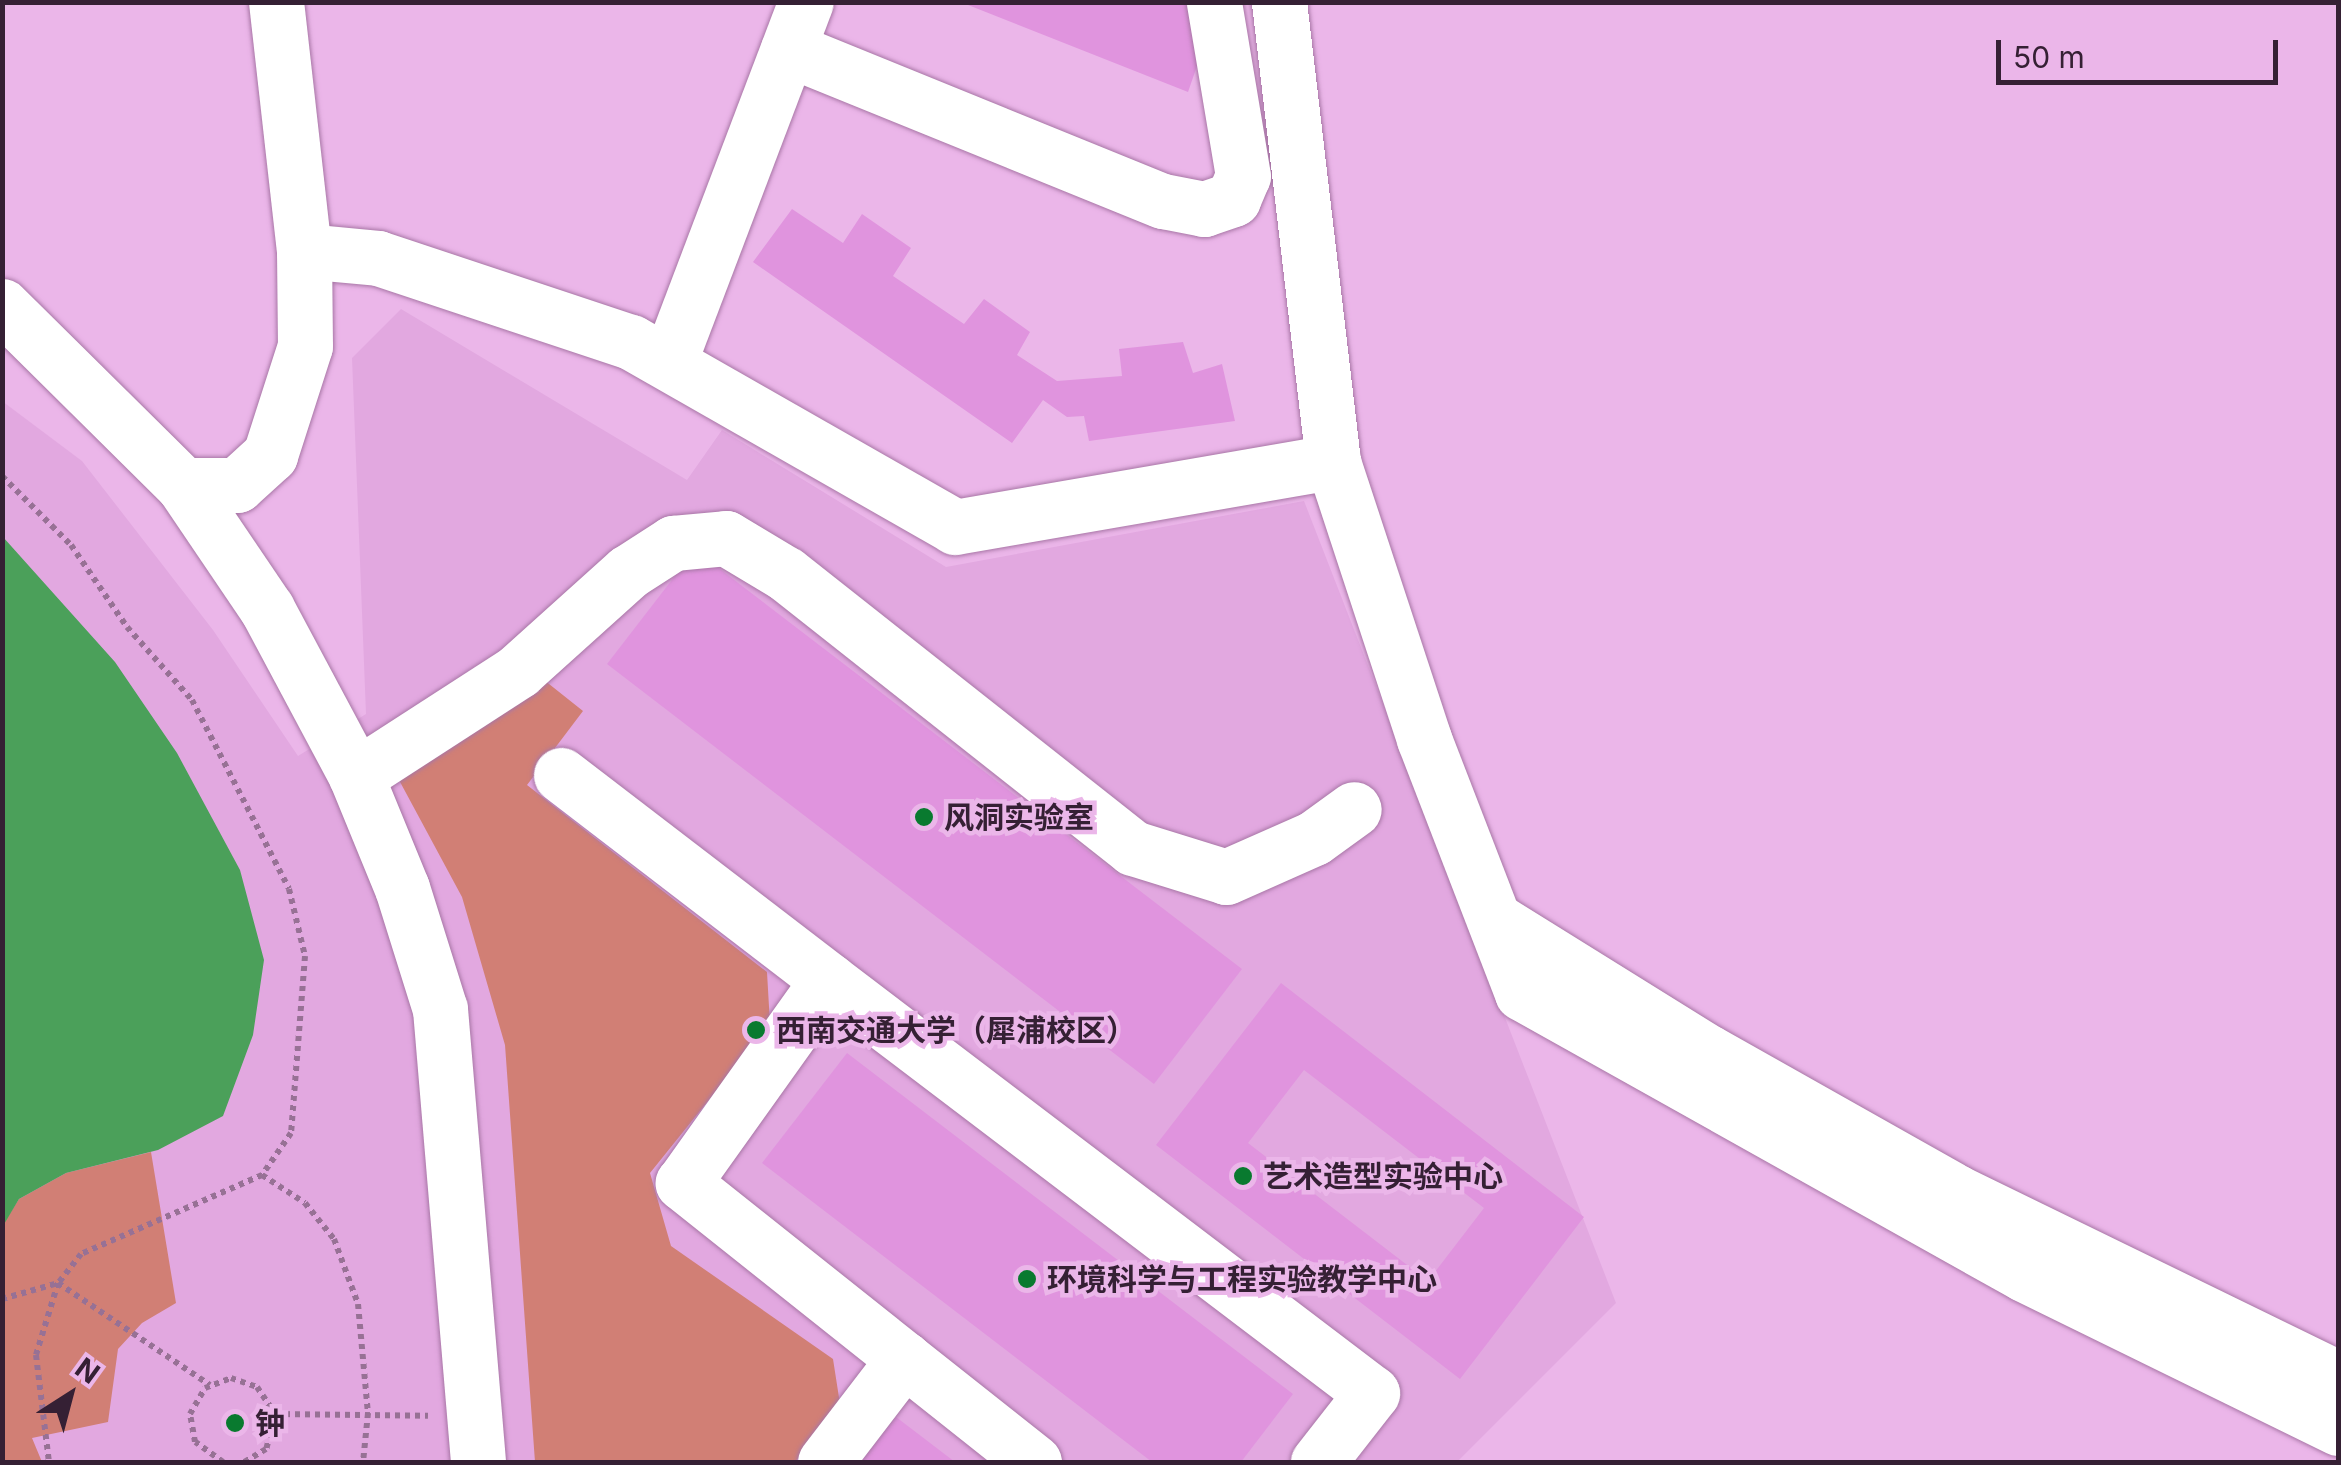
<!DOCTYPE html>
<meta charset="utf-8">
<style>
body{margin:0}
#map{position:relative;width:2341px;height:1465px;overflow:hidden;background:#ebb6e9;font-family:Inter,"Noto Sans SC",sans-serif}
div>[style]{position:absolute}
[style*='--x']{left:calc(var(--x)*1px);top:calc(var(--y)*1px);width:calc(var(--w)*1px);rotate:calc(var(--a)*1deg)}
.built>*{inset:0;background:#e2a8e0}
.green>*{inset:0;background:#d17f75}
.water>*{inset:0;background:#4ba05a}
.building>*{inset:0;background:#e094de}
.path>*{height:6px;margin-top:-3px;transform-origin:0;background:repeating-linear-gradient(90deg,#977195 0 5px,transparent 0 10px)}
.roads{filter:drop-shadow(0 0 2px #a876a6) drop-shadow(0 0 2px #a876a6)}
.minor>*{height:55px;margin:-27.5px;padding:0 27.5px;transform-origin:27.5px;border-radius:27.5px;background:#fff}
.dots>*{width:28px;height:28px;translate:-50% -50%;box-sizing:border-box;border:5px solid #ebb6e9;border-radius:50%}
span{translate:-50% -50%;white-space:nowrap;text-align:center;line-height:1.15;-webkit-text-stroke:9px #ebb6e9;paint-order:stroke}
.poi-label{font-size:30px;color:#352034;font-weight:700}
.left{translate:0 -50%;text-align:left}
.frame{position:absolute;inset:0;border:5px solid #352034;pointer-events:none}
.north{position:absolute;left:20px;top:1345px;width:100px;height:100px;-webkit-text-stroke:8px #ebb6e9;paint-order:stroke;rotate:36deg;font-size:28px;font-weight:700;line-height:40px;text-align:center;color:#352034}
.north::after{content:'';display:block;margin:auto;width:35px;height:45px;background:#352034;clip-path:polygon(50% 0,100% 100%,50% 72%,0 100%)}
.scale{position:absolute;left:1996px;top:40px;width:282px;height:45px;box-sizing:border-box;border:5px solid #352034;border-top:0;padding-left:12px;font-size:30px;line-height:35px;white-space:nowrap;color:#352034;-webkit-text-stroke:8px #ebb6e9;paint-order:stroke}
</style>
<div id="map">
<div class="built">
<i style="clip-path:polygon(401px 309px,687px 480px,722px 430px,946px 567px,1304px 501px,1616px 1303px,1457px 1462px,3px 1462px,2px 401px,82px 461px,213px 630px,298px 756px,366px 714px,352px 358px)"></i>
</div>
<div class="green">
<i style="clip-path:polygon(544px 680px,583px 711px,527px 785px,767px 972px,770px 1024px,650px 1173px,671px 1246px,833px 1359px,840px 1404px,795px 1462px,535px 1462px,505px 1045px,462px 897px,392px 767px)"></i>
<i style="clip-path:polygon(151px 1152px,176px 1303px,142px 1323px,118px 1349px,108px 1422px,32px 1438px,42px 1462px,3px 1462px,2px 1226px,19px 1199px,66px 1173px)"></i>
</div>
<div class="water">
<i style="clip-path:polygon(3px 537px,115px 662px,177px 753px,240px 870px,264px 960px,253px 1035px,223px 1116px,158px 1150px,66px 1173px,19px 1199px,3px 1226px)"></i>
</div>
<div class="building">
<i style="clip-path:polygon(1178px 2px,1214px 17px,1188px 92px,963px 3px)"></i>
<i style="clip-path:polygon(792px 209px,843px 243px,862px 214px,911px 248px,893px 276px,964px 324px,984px 299px,1030px 332px,1017px 355px,1057px 381px,1122px 376px,1119px 349px,1183px 342px,1193px 373px,1222px 364px,1235px 421px,1089px 441px,1084px 416px,1067px 417px,1043px 400px,1012px 443px,753px 262px)"></i>
<i style="clip-path:polygon(695px 550px,1242px 969px,1154px 1084px,607px 664px)"></i>
<i style="clip-path:polygon(evenodd,1281px 983px,1584px 1217px,1460px 1379px,1156px 1145px,1281px 983px,1304px 1070px,1484px 1208px,1428px 1281px,1248px 1143px,1304px 1070px)"></i>
<i style="clip-path:polygon(847px 1053px,1293px 1394px,1241px 1462px,1152px 1462px,762px 1163px)"></i>
<i style="clip-path:polygon(896px 1417px,955px 1462px,861px 1462px)"></i>
</div>
<div class="path">
<i style="--x:2;--y:476;--w:98;--a:45"></i>
<i style="--x:71;--y:545;--w:99;--a:55.7"></i>
<i style="--x:127;--y:627;--w:98;--a:48.3"></i>
<i style="--x:192;--y:700;--w:212;--a:62.8"></i>
<i style="--x:289;--y:889;--w:69;--a:76.6"></i>
<i style="--x:305;--y:956;--w:178;--a:94.5"></i>
<i style="--x:291;--y:1133;--w:51;--a:124.6"></i>
<i style="--x:262;--y:1175;--w:197;--a:156.4"></i>
<i style="--x:81;--y:1254;--w:37;--a:128"></i>
<i style="--x:58;--y:1283;--w:75;--a:107"></i>
<i style="--x:36;--y:1355;--w:108;--a:83.1"></i>
<i style="--x:262;--y:1175;--w:51;--a:33.1"></i>
<i style="--x:305;--y:1203;--w:46;--a:51.1"></i>
<i style="--x:334;--y:1239;--w:69;--a:69.7"></i>
<i style="--x:358;--y:1304;--w:109;--a:84.8"></i>
<i style="--x:368;--y:1413;--w:49;--a:95.8"></i>
<i style="--x:2;--y:1299;--w:58;--a:-15.9"></i>
<i style="--x:58;--y:1283;--w:183;--a:33.9"></i>
<i style="--x:275;--y:1414;--w:153;--a:0.7"></i>
<i style="--x:223;--y:1462;--w:34;--a:-144"></i>
<i style="--x:195;--y:1442;--w:28;--a:-100"></i>
<i style="--x:190;--y:1414;--w:30;--a:-60"></i>
<i style="--x:205;--y:1388;--w:28;--a:-21"></i>
<i style="--x:231;--y:1378;--w:28;--a:19"></i>
<i style="--x:257;--y:1387;--w:32;--a:56"></i>
<i style="--x:275;--y:1414;--w:36;--a:104"></i>
<i style="--x:266;--y:1449;--w:26;--a:149"></i>
</div>
<div class="roads">
<div class="minor">
<i style="--x:1279;--y:2;--w:463;--a:83.3"></i>
<i style="--x:1333;--y:462;--w:292;--a:71.8"></i>
<i style="--x:1424;--y:739;--w:272;--a:68.9"></i>
<i style="--x:1522;--y:993;--w:575;--a:29.24"></i>
<i style="--x:2024;--y:1274;--w:350;--a:26.1"></i>
<i style="--x:788;--y:49;--w:405;--a:22.1"></i>
<i style="--x:1163;--y:201;--w:42;--a:11"></i>
<i style="--x:1204;--y:209;--w:31;--a:-19"></i>
<i style="--x:1233;--y:199;--w:25;--a:-67"></i>
<i style="--x:1243;--y:176;--w:176;--a:-99.5"></i>
<i style="--x:304;--y:251;--w:74;--a:5.4"></i>
<i style="--x:378;--y:258;--w:267;--a:18.4"></i>
<i style="--x:631;--y:342;--w:373;--a:29.7"></i>
<i style="--x:955;--y:527;--w:384;--a:-9.8"></i>
<i style="--x:2;--y:306;--w:255;--a:44.7"></i>
<i style="--x:183;--y:485;--w:54;--a:0"></i>
<i style="--x:237;--y:485;--w:45;--a:-42.3"></i>
<i style="--x:270;--y:455;--w:114;--a:-72.2"></i>
<i style="--x:305;--y:346;--w:95;--a:-90.6"></i>
<i style="--x:304;--y:251;--w:251;--a:-96.4"></i>
<i style="--x:669;--y:362;--w:385;--a:-69.2"></i>
<i style="--x:183;--y:485;--w:150;--a:55.9"></i>
<i style="--x:267;--y:609;--w:189;--a:61.9"></i>
<i style="--x:356;--y:776;--w:121;--a:67.7"></i>
<i style="--x:402;--y:888;--w:127;--a:72.6"></i>
<i style="--x:440;--y:1009;--w:455;--a:85.2"></i>
<i style="--x:561;--y:775;--w:337;--a:37.5"></i>
<i style="--x:356;--y:776;--w:193;--a:-32.9"></i>
<i style="--x:518;--y:671;--w:148;--a:-42"></i>
<i style="--x:628;--y:572;--w:54;--a:-32.8"></i>
<i style="--x:673;--y:543;--w:53;--a:-5.4"></i>
<i style="--x:726;--y:538;--w:70;--a:31"></i>
<i style="--x:786;--y:574;--w:442;--a:38.3"></i>
<i style="--x:1133;--y:848;--w:97;--a:17.3"></i>
<i style="--x:1226;--y:877;--w:96;--a:-23.9"></i>
<i style="--x:1314;--y:838;--w:49;--a:-35.9"></i>
<i style="--x:1494;--y:919;--w:252;--a:31.9"></i>
<i style="--x:1708;--y:1052;--w:285;--a:29.4"></i>
<i style="--x:1956;--y:1192;--w:425;--a:26"></i>
<i style="--x:904;--y:1359;--w:166;--a:38.4"></i>
<i style="--x:825;--y:1462;--w:130;--a:-52.5"></i>
<i style="--x:904;--y:1359;--w:283;--a:-141.5"></i>
<i style="--x:683;--y:1183;--w:249;--a:-54.5"></i>
<i style="--x:828;--y:980;--w:683;--a:37.21"></i>
<i style="--x:1372;--y:1393;--w:88;--a:128"></i>
</div>
</div>
<div class="dots">
<i style="left:924px;top:817px;background:#097a2f"></i>
<i style="left:756px;top:1030px;background:#097a2f"></i>
<i style="left:1243px;top:1176px;background:#097a2f"></i>
<i style="left:1027px;top:1279px;background:#097a2f"></i>
<i style="left:235px;top:1423px;background:#097a2f"></i>
</div>
<div class="poi-label">
<span class="left" style="left:944px;top:817px">风洞实验室</span>
<span class="left" style="left:776px;top:1030px">西南交通大学（犀浦校区）</span>
<span class="left" style="left:1263px;top:1176px">艺术造型实验中心</span>
<span class="left" style="left:1047px;top:1279px">环境科学与工程实验教学中心</span>
<span class="left" style="left:255px;top:1423px">钟</span>
</div>
<div class="frame"></div>
<div class="north">N</div>
<div class="scale">50 m</div>
</div>
